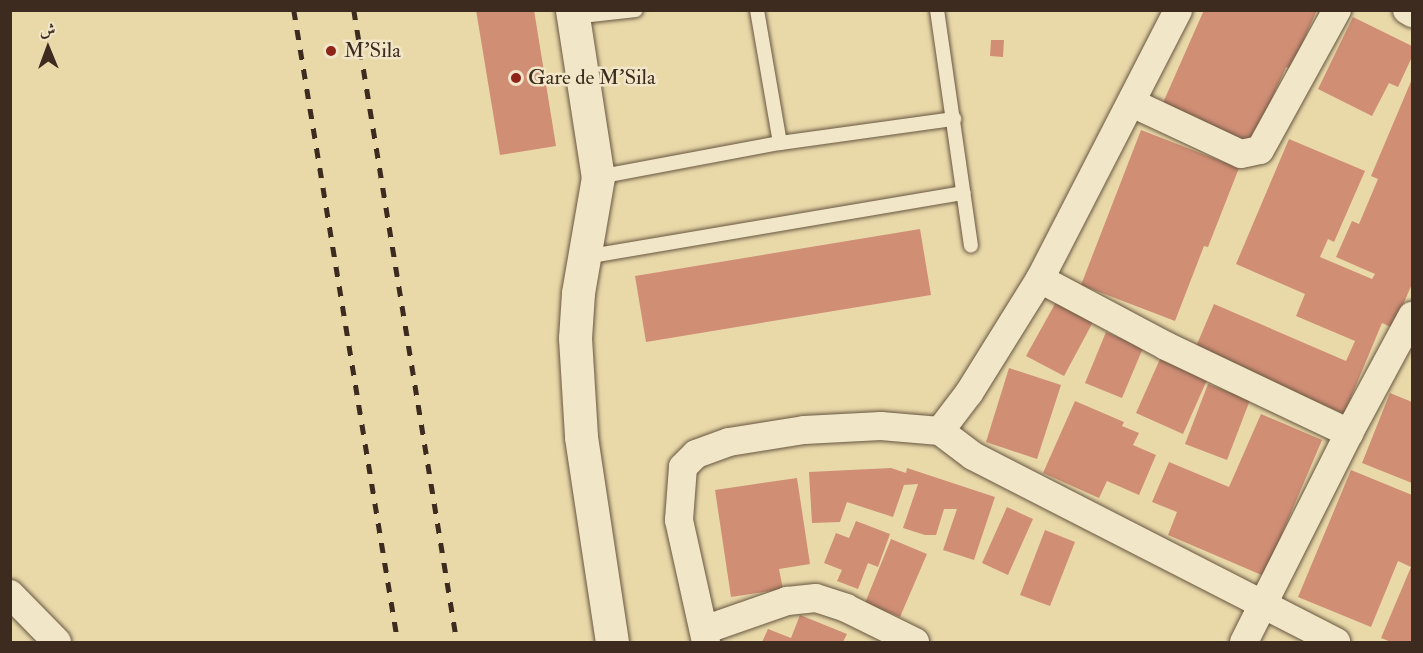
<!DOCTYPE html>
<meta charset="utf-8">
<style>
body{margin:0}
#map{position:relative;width:1423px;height:653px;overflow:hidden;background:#e9d9a9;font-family:"IM FELL Double Pica",Amiri,serif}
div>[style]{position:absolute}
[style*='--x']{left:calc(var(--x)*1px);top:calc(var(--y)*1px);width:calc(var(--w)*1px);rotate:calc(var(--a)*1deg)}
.building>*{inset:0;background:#d08e75}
.roads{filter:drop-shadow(0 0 2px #675641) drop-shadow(0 0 2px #675641)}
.lane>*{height:14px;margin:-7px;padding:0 7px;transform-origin:7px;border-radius:7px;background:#f1e6c7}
.street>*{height:28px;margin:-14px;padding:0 14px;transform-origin:14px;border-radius:14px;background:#f1e6c7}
.secondary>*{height:33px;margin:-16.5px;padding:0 16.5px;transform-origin:16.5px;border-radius:16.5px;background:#f1e6c7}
.rail>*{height:4.5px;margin-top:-2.25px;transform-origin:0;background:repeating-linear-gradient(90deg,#3c2b1e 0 10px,transparent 0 20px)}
.dots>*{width:16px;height:16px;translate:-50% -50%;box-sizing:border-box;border:3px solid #f1e6c7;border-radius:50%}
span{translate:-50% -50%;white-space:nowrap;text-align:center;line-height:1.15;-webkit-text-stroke:5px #f1e6c7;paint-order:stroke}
.poi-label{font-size:21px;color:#3c2b1e}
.left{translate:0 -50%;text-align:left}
.frame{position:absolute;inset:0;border:12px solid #3c2b1e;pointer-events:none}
.north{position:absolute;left:18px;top:18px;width:60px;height:60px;-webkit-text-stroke:4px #f1e6c7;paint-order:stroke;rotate:359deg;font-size:16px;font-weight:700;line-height:24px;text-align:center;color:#3c2b1e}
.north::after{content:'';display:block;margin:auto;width:21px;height:27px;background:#3c2b1e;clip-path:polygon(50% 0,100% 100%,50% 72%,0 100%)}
</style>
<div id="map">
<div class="building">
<i style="clip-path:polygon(476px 10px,534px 10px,556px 146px,500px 155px)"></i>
<i style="clip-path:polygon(1204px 10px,1317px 10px,1291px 69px,1286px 67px,1251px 145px,1162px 105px)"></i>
<i style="clip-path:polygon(1353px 17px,1412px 46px,1412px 57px,1398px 87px,1389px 83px,1372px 116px,1318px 89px)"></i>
<i style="clip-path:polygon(991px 40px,1004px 40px,1003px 57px,990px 56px)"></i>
<i style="clip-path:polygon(1412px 79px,1412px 284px,1393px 328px,1382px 323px,1344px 414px,1195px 349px,1214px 304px,1346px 361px,1355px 341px,1296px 316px,1305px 294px,1236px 264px,1289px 139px,1365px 171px,1334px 242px,1328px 239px,1320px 257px,1372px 279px,1375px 274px,1336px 257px,1352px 221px,1359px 224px,1378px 179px,1371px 176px)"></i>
<i style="clip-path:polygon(1141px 130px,1239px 168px,1208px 247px,1204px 246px,1175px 321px,1081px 285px)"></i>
<i style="clip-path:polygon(920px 229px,931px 295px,646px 342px,635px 276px)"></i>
<i style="clip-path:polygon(1056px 302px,1093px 322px,1064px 376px,1026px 356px)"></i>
<i style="clip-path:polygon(1106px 332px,1143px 348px,1122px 398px,1085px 383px)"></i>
<i style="clip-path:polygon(1160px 359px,1207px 380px,1183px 434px,1136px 413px)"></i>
<i style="clip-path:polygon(1009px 368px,1061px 385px,1037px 459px,986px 442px)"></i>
<i style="clip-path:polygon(1208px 384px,1250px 400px,1227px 460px,1185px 444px)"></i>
<i style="clip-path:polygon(1390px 393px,1412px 402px,1412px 483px,1362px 463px)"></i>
<i style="clip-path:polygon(1075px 401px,1124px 422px,1122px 426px,1139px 433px,1133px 445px,1156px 455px,1139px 495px,1107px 481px,1099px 498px,1043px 473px)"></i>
<i style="clip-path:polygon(1261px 414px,1322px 440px,1264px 576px,1168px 535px,1177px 512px,1152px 502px,1169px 462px,1229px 487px)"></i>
<i style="clip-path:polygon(891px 468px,906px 473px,907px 468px,995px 497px,974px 560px,943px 550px,957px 509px,944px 509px,936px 535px,925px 535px,903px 528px,918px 484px,904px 485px,893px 517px,847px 502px,840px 522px,812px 523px,809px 472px)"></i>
<i style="clip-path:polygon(1351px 470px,1412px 495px,1412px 642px,1391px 642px,1381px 638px,1411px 567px,1398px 561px,1371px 627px,1298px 597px)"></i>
<i style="clip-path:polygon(797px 478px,810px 564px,779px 569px,783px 589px,731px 597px,715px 490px)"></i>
<i style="clip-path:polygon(1007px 507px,1033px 519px,1008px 575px,982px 563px)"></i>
<i style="clip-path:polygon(856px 521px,890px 534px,878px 567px,868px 563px,858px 589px,837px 581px,842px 570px,824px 563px,836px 533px,849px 538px)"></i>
<i style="clip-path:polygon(1045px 530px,1075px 542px,1050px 606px,1020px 595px)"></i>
<i style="clip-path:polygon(891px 539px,927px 554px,900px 617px,865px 603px)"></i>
<i style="clip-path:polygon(800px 615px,847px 634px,843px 642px,762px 642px,768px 629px,791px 638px)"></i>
</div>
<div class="roads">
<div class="lane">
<i style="--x:757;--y:10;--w:135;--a:80.2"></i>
<i style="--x:937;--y:10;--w:238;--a:81.8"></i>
<i style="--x:573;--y:17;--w:63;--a:-6.3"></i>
<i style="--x:598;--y:177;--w:185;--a:-10.6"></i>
<i style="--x:780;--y:143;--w:176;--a:-7.9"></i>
<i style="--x:585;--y:257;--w:384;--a:-9.6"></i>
</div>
<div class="street">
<i style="--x:1407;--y:10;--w:6;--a:31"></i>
<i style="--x:1132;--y:103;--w:120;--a:25.1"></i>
<i style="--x:1241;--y:154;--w:19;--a:-12"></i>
<i style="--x:1260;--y:150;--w:160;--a:-61.2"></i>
<i style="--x:1040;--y:279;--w:143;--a:28"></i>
<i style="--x:1166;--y:346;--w:203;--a:25.4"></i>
<i style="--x:940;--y:431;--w:48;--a:-52.7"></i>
<i style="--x:969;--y:393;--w:134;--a:-58.1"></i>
<i style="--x:1040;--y:279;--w:302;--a:-62.8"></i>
<i style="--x:10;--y:594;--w:67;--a:45.6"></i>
<i style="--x:704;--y:630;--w:88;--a:-19.3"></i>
<i style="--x:787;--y:601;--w:29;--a:-6"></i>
<i style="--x:816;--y:598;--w:32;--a:18"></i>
<i style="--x:846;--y:608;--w:77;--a:26.2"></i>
<i style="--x:706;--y:642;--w:125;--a:-102.5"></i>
<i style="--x:679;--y:520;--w:53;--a:-85.7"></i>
<i style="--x:683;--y:467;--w:18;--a:-45"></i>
<i style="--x:696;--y:454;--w:35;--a:-20"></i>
<i style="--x:729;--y:442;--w:76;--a:-9.1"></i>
<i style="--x:804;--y:430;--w:77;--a:-3"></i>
<i style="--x:881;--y:426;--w:59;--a:4.8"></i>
<i style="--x:940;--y:431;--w:41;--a:37.1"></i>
<i style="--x:973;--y:456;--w:408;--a:27.1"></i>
<i style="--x:1244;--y:642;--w:234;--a:-63.3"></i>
<i style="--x:1349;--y:433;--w:133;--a:-61.7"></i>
</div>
<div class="secondary">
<i style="--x:572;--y:10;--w:169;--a:81.2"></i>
<i style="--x:598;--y:177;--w:118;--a:99.8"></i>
<i style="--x:578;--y:293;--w:45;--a:93.8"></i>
<i style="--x:575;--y:338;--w:99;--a:86.5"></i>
<i style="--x:581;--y:437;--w:207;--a:81.4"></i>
</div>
</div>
<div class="rail">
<i style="--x:294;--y:10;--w:640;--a:80.66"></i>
<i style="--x:354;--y:10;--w:640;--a:80.74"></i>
</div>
<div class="dots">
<i style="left:331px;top:51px;background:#8f2418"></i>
<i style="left:516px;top:78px;background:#8f2418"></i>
</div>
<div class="poi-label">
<span class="left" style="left:344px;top:51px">M'Sila</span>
<span class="left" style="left:528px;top:78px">Gare de M'Sila</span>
</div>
<div class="frame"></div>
<div class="north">ش</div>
</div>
